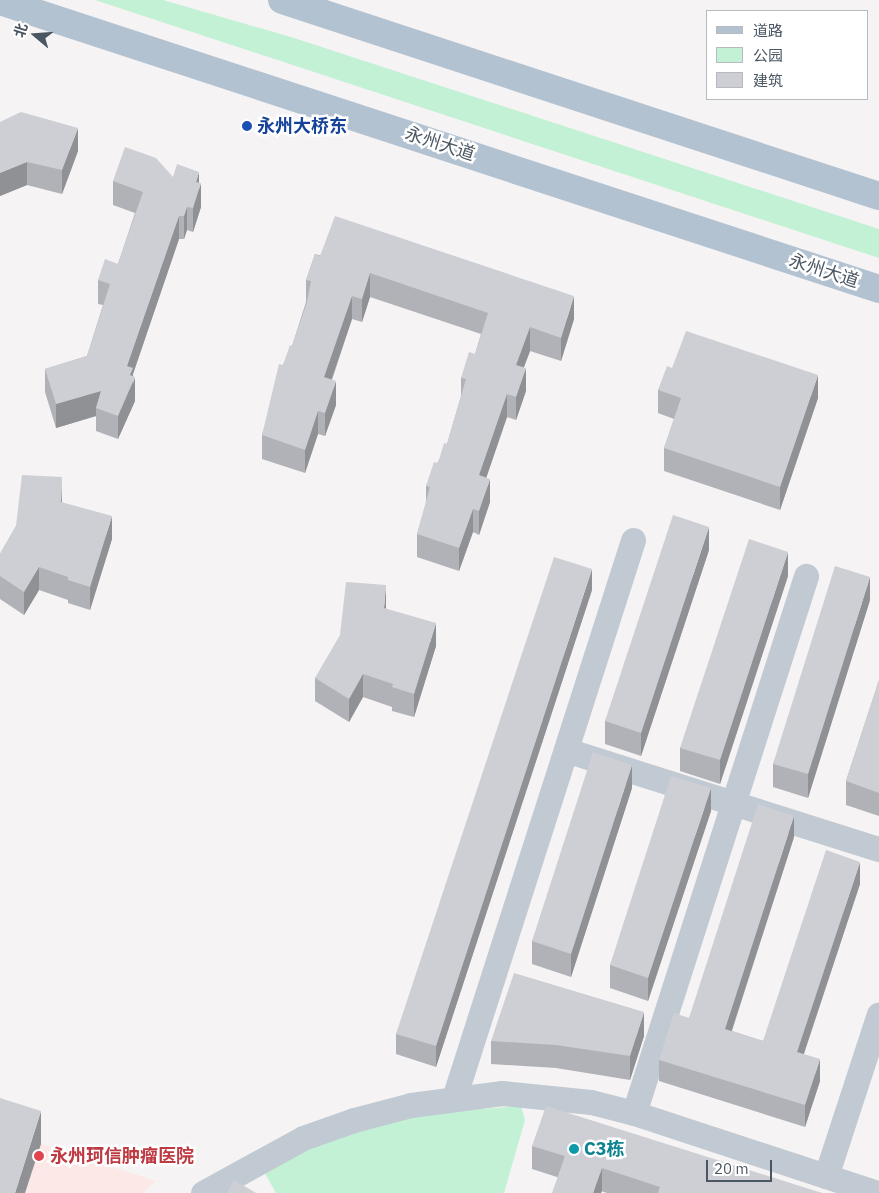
<!DOCTYPE html>
<meta charset="utf-8">
<style>
body{margin:0}
#map{position:relative;width:879px;height:1193px;overflow:hidden;background:#f5f3f3;font-family:"IBM Plex Sans","Noto Sans SC",sans-serif}
div>[style]{position:absolute}
[style*='--x']{left:calc(var(--x)*1px);top:calc(var(--y)*1px);width:calc(var(--w)*1px);rotate:calc(var(--a)*1deg)}
.medical>*{inset:0;background:#fce8e6}
.green>*{inset:0;background:#c3f1d5}
.street>*{height:25px;margin:-12.5px;padding:0 12.5px;transform-origin:12.5px;border-radius:12.5px;background:#c1cad2}
.primary>*{height:28px;margin:-14px;padding:0 14px;transform-origin:14px;border-radius:14px;background:#b3c2d1}
.wall>*{inset:0;background:#b0b2b7}
.shaded-wall>*{inset:0;background:#909195}
.building>*{inset:0;background:#cdcfd5}
.dots>*{width:14px;height:14px;translate:-50% -50%;box-sizing:border-box;border:2px solid #fff;border-radius:50%}
span{translate:-50% -50%;white-space:nowrap;text-align:center;line-height:1.15;-webkit-text-stroke:5px #fff;paint-order:stroke}
.transit-label{font-size:18px;color:#164399;font-weight:700}
.left{translate:0 -50%;text-align:left}
.street-label{font-size:18px;color:#4a5661}
.culture-label{font-size:18px;color:#0d838f;font-weight:700}
.health-label{font-size:18px;color:#be3a42;font-weight:700}
.legend{position:absolute;left:706px;top:10px;width:162px;height:90px;box-sizing:border-box;background:#fff;border:1px solid #b7bbc0;margin:0;padding:6px 9px;list-style:none;font-size:15px;color:#4a5661}
.legend li{display:flex;align-items:center;gap:10px;height:25px}
.legend b{width:25px;border:1px solid #b7bbc0}
.north{position:absolute;left:10px;top:10px;width:50px;height:50px;-webkit-text-stroke:4px #fff;paint-order:stroke;rotate:288deg;font-size:14px;font-weight:700;line-height:20px;text-align:center;color:#4a5661}
.north::after{content:'';display:block;margin:auto;width:18px;height:22px;background:#4a5661;clip-path:polygon(50% 0,100% 100%,50% 72%,0 100%)}
.scale{position:absolute;left:706px;top:1160px;width:66px;height:22px;box-sizing:border-box;border:2px solid #4a5661;border-top:0;padding-left:6px;font-size:15px;line-height:18px;white-space:nowrap;color:#4a5661;-webkit-text-stroke:4px #fff;paint-order:stroke}
</style>
<div id="map">
<div class="medical">
<i style="clip-path:polygon(0 1131px,156px 1181px,143px 1193px,0 1193px)"></i>
</div>
<div class="green">
<i style="clip-path:polygon(95px 0,163px 0,291px 37px,879px 229px,879px 258px)"></i>
<i style="clip-path:polygon(521px 1106px,525px 1120px,504px 1193px,276px 1193px,263px 1170px,340px 1135px,419px 1114px)"></i>
</div>
<div class="street">
<i style="--x:566;--y:750;--w:328;--a:17.6"></i>
<i style="--x:454;--y:1098;--w:586;--a:-72.21"></i>
<i style="--x:634;--y:1113;--w:564;--a:-72.24"></i>
<i style="--x:826;--y:1176;--w:170;--a:-71.9"></i>
<i style="--x:203;--y:1193;--w:114;--a:-28.8"></i>
<i style="--x:303;--y:1138;--w:54;--a:-19.4"></i>
<i style="--x:354;--y:1120;--w:59;--a:-14.7"></i>
<i style="--x:411;--y:1105;--w:92;--a:-7.5"></i>
<i style="--x:502;--y:1093;--w:89;--a:5.8"></i>
<i style="--x:591;--y:1102;--w:44;--a:14.3"></i>
<i style="--x:634;--y:1113;--w:256;--a:18.2"></i>
</div>
<div class="primary">
<i style="--x:282;--y:0;--w:628;--a:18.18"></i>
<i style="--x:0;--y:1;--w:925;--a:18.14"></i>
</div>
<div class="wall">
<i style="clip-path:polygon(0 122px,78px 151px,62px 194px,27px 185px,0 196px)"></i>
<i style="clip-path:polygon(173px 177px,199px 183px,201px 207px,193px 232px,187px 230px,184px 239px,179px 239px,133px 374px,135px 401px,118px 439px,96px 431px,96px 416px,56px 428px,45px 392px,45px 369px,87px 356px,103px 305px,98px 304px,98px 280px,118px 264px,135px 213px,113px 205px,113px 181px)"></i>
<i style="clip-path:polygon(315px 254px,574px 319px,561px 361px,530px 351px,524px 367px,526px 391px,516px 420px,507px 417px,486px 478px,490px 502px,479px 535px,473px 532px,459px 571px,417px 557px,417px 534px,426px 503px,426px 486px,447px 444px,461px 396px,461px 378px,475px 354px,481px 334px,370px 297px,362px 322px,352px 319px,332px 380px,336px 405px,325px 436px,318px 434px,305px 473px,262px 459px,262px 435px,283px 365px,292px 346px,306px 302px,306px 280px)"></i>
<i style="clip-path:polygon(672px 368px,818px 398px,780px 510px,664px 471px,664px 448px,674px 419px,658px 413px,658px 390px)"></i>
<i style="clip-path:polygon(62px 503px,112px 539px,90px 610px,68px 603px,68px 600px,39px 590px,24px 615px,0 599px,0 554px,16px 526px)"></i>
<i style="clip-path:polygon(709px 550px,641px 756px,605px 744px,605px 721px)"></i>
<i style="clip-path:polygon(788px 576px,720px 784px,680px 771px,680px 748px)"></i>
<i style="clip-path:polygon(592px 590px,436px 1067px,396px 1054px,396px 1034px)"></i>
<i style="clip-path:polygon(870px 600px,808px 798px,773px 787px,773px 764px)"></i>
<i style="clip-path:polygon(386px 609px,436px 646px,414px 717px,392px 711px,392px 707px,363px 697px,349px 722px,315px 701px,315px 678px)"></i>
<i style="clip-path:polygon(879px 680px,879px 816px,846px 805px,846px 781px)"></i>
<i style="clip-path:polygon(632px 788px,571px 977px,532px 964px,532px 941px)"></i>
<i style="clip-path:polygon(711px 811px,648px 1001px,610px 988px,610px 965px)"></i>
<i style="clip-path:polygon(794px 837px,732px 1031px,763px 1041px,860px 884px,804px 1054px,820px 1081px,805px 1127px,659px 1081px,659px 1060px,689px 1018px)"></i>
<i style="clip-path:polygon(644px 1036px,630px 1080px,556px 1068px,491px 1064px,491px 1041px)"></i>
<i style="clip-path:polygon(532px 1146px,822px 1193px,607px 1193px,532px 1169px)"></i>
</div>
<div class="shaded-wall">
<i style="clip-path:polygon(78px 128px,78px 151px,62px 194px,62px 170px)"></i>
<i style="clip-path:polygon(27px 162px,27px 185px,0 196px,0 173px)"></i>
<i style="clip-path:polygon(199px 172px,199px 189px,201px 183px,201px 207px,193px 232px,193px 208px,196px 182px)"></i>
<i style="clip-path:polygon(187px 207px,187px 230px,184px 239px,184px 216px)"></i>
<i style="clip-path:polygon(179px 216px,179px 239px,133px 374px,133px 384px,135px 377px,135px 401px,118px 439px,118px 416px,127px 366px)"></i>
<i style="clip-path:polygon(370px 273px,370px 297px,362px 322px,362px 299px)"></i>
<i style="clip-path:polygon(352px 296px,352px 319px,324px 401px,324px 377px)"></i>
<i style="clip-path:polygon(574px 296px,574px 319px,561px 361px,561px 338px)"></i>
<i style="clip-path:polygon(530px 327px,530px 351px,516px 388px,516px 365px)"></i>
<i style="clip-path:polygon(526px 368px,526px 391px,516px 420px,516px 397px)"></i>
<i style="clip-path:polygon(818px 375px,818px 398px,780px 510px,780px 487px)"></i>
<i style="clip-path:polygon(336px 381px,336px 405px,325px 436px,325px 413px)"></i>
<i style="clip-path:polygon(101px 391px,96px 408px,96px 416px,56px 428px,56px 404px)"></i>
<i style="clip-path:polygon(507px 394px,507px 417px,479px 499px,479px 475px)"></i>
<i style="clip-path:polygon(318px 411px,318px 434px,305px 473px,305px 450px)"></i>
<i style="clip-path:polygon(62px 477px,62px 501px,61px 526px,61px 502px)"></i>
<i style="clip-path:polygon(490px 479px,490px 502px,479px 535px,479px 511px)"></i>
<i style="clip-path:polygon(473px 509px,473px 532px,459px 571px,459px 548px)"></i>
<i style="clip-path:polygon(112px 516px,112px 539px,90px 610px,90px 587px)"></i>
<i style="clip-path:polygon(709px 527px,709px 550px,641px 756px,641px 733px)"></i>
<i style="clip-path:polygon(788px 552px,788px 576px,720px 784px,720px 760px)"></i>
<i style="clip-path:polygon(39px 567px,39px 590px,24px 615px,24px 592px)"></i>
<i style="clip-path:polygon(592px 569px,592px 590px,436px 1067px,436px 1046px)"></i>
<i style="clip-path:polygon(870px 577px,870px 600px,808px 798px,808px 774px)"></i>
<i style="clip-path:polygon(386px 585px,386px 608px,384px 632px,384px 608px)"></i>
<i style="clip-path:polygon(436px 623px,436px 646px,414px 717px,414px 694px)"></i>
<i style="clip-path:polygon(363px 674px,363px 697px,349px 722px,349px 699px)"></i>
<i style="clip-path:polygon(632px 765px,632px 788px,571px 977px,571px 954px)"></i>
<i style="clip-path:polygon(711px 788px,711px 811px,648px 1001px,648px 978px)"></i>
<i style="clip-path:polygon(794px 816px,794px 837px,725px 1051px,725px 1029px)"></i>
<i style="clip-path:polygon(860px 862px,860px 884px,797px 1074px,797px 1052px)"></i>
<i style="clip-path:polygon(644px 1012px,644px 1036px,630px 1080px,630px 1056px)"></i>
<i style="clip-path:polygon(820px 1059px,820px 1081px,805px 1127px,805px 1105px)"></i>
<i style="clip-path:polygon(41px 1111px,41px 1144px,25px 1193px,15px 1193px)"></i>
<i style="clip-path:polygon(602px 1168px,602px 1191px,601px 1193px,593px 1193px)"></i>
</div>
<div class="building">
<i style="clip-path:polygon(21px 112px,78px 128px,62px 170px,27px 162px,0 173px,0 122px)"></i>
<i style="clip-path:polygon(125px 147px,156px 158px,173px 177px,177px 164px,199px 172px,196px 182px,201px 183px,193px 208px,187px 207px,184px 216px,179px 216px,127px 366px,133px 368px,130px 375px,135px 377px,118px 416px,96px 408px,101px 391px,56px 404px,45px 369px,87px 356px,110px 284px,98px 280px,105px 259px,118px 264px,143px 192px,113px 181px)"></i>
<i style="clip-path:polygon(335px 216px,574px 296px,561px 338px,530px 327px,516px 365px,526px 368px,516px 397px,507px 394px,479px 475px,490px 479px,479px 511px,473px 509px,459px 548px,417px 534px,430px 487px,426px 486px,434px 462px,438px 463px,444px 443px,447px 444px,466px 379px,461px 378px,469px 352px,475px 354px,488px 313px,370px 273px,362px 299px,352px 296px,324px 377px,336px 381px,325px 413px,318px 411px,305px 450px,262px 435px,279px 364px,283px 365px,290px 345px,292px 346px,307px 302px,311px 281px,306px 280px,315px 254px,320px 256px)"></i>
<i style="clip-path:polygon(686px 331px,818px 375px,780px 487px,664px 448px,681px 398px,658px 390px,667px 366px,672px 368px)"></i>
<i style="clip-path:polygon(22px 475px,62px 477px,61px 502px,112px 516px,90px 587px,68px 580px,68px 577px,39px 567px,24px 592px,0 576px,0 554px,16px 526px)"></i>
<i style="clip-path:polygon(673px 515px,709px 527px,641px 733px,605px 721px)"></i>
<i style="clip-path:polygon(749px 539px,788px 552px,720px 760px,680px 748px)"></i>
<i style="clip-path:polygon(554px 557px,592px 569px,436px 1046px,396px 1034px)"></i>
<i style="clip-path:polygon(835px 566px,870px 577px,808px 774px,773px 764px)"></i>
<i style="clip-path:polygon(346px 582px,386px 585px,384px 608px,436px 623px,414px 694px,392px 687px,393px 684px,363px 674px,349px 699px,315px 678px,340px 635px)"></i>
<i style="clip-path:polygon(879px 680px,879px 793px,846px 781px)"></i>
<i style="clip-path:polygon(593px 752px,632px 765px,571px 954px,532px 941px)"></i>
<i style="clip-path:polygon(671px 776px,711px 788px,648px 978px,610px 965px)"></i>
<i style="clip-path:polygon(758px 804px,794px 816px,725px 1029px,763px 1041px,826px 850px,860px 862px,797px 1052px,820px 1059px,805px 1105px,659px 1060px,674px 1013px,689px 1018px)"></i>
<i style="clip-path:polygon(514px 973px,644px 1012px,630px 1056px,556px 1045px,491px 1041px)"></i>
<i style="clip-path:polygon(0 1098px,41px 1111px,15px 1193px,0 1193px)"></i>
<i style="clip-path:polygon(546px 1106px,822px 1193px,658px 1193px,660px 1187px,602px 1168px,593px 1193px,552px 1193px,565px 1156px,532px 1146px)"></i>
<i style="clip-path:polygon(234px 1180px,256px 1193px,227px 1193px)"></i>
</div>
<div class="dots">
<i style="left:247px;top:126px;background:#1a4fb4"></i>
<i style="left:574px;top:1149px;background:#0f9aa8"></i>
<i style="left:39px;top:1156px;background:#e0444e"></i>
</div>
<div class="transit-label">
<span class="left" style="left:257px;top:126px">永州大桥东</span>
</div>
<div class="street-label">
<span style="left:440px;top:144px;rotate:18deg">永州大道</span>
<span style="left:824px;top:271px;rotate:18deg">永州大道</span>
</div>
<div class="culture-label">
<span class="left" style="left:584px;top:1149px">C3栋</span>
</div>
<div class="health-label">
<span class="left" style="left:50px;top:1156px">永州珂信肿瘤医院</span>
</div>
<ul class="legend">
<li><b style="height:6px;background:#b3c2d1"></b>道路</li>
<li><b style="height:14px;background:#c3f1d5"></b>公园</li>
<li><b style="height:14px;background:#cdcfd5"></b>建筑</li>
</ul>
<div class="north">北</div>
<div class="scale">20 m</div>
</div>
